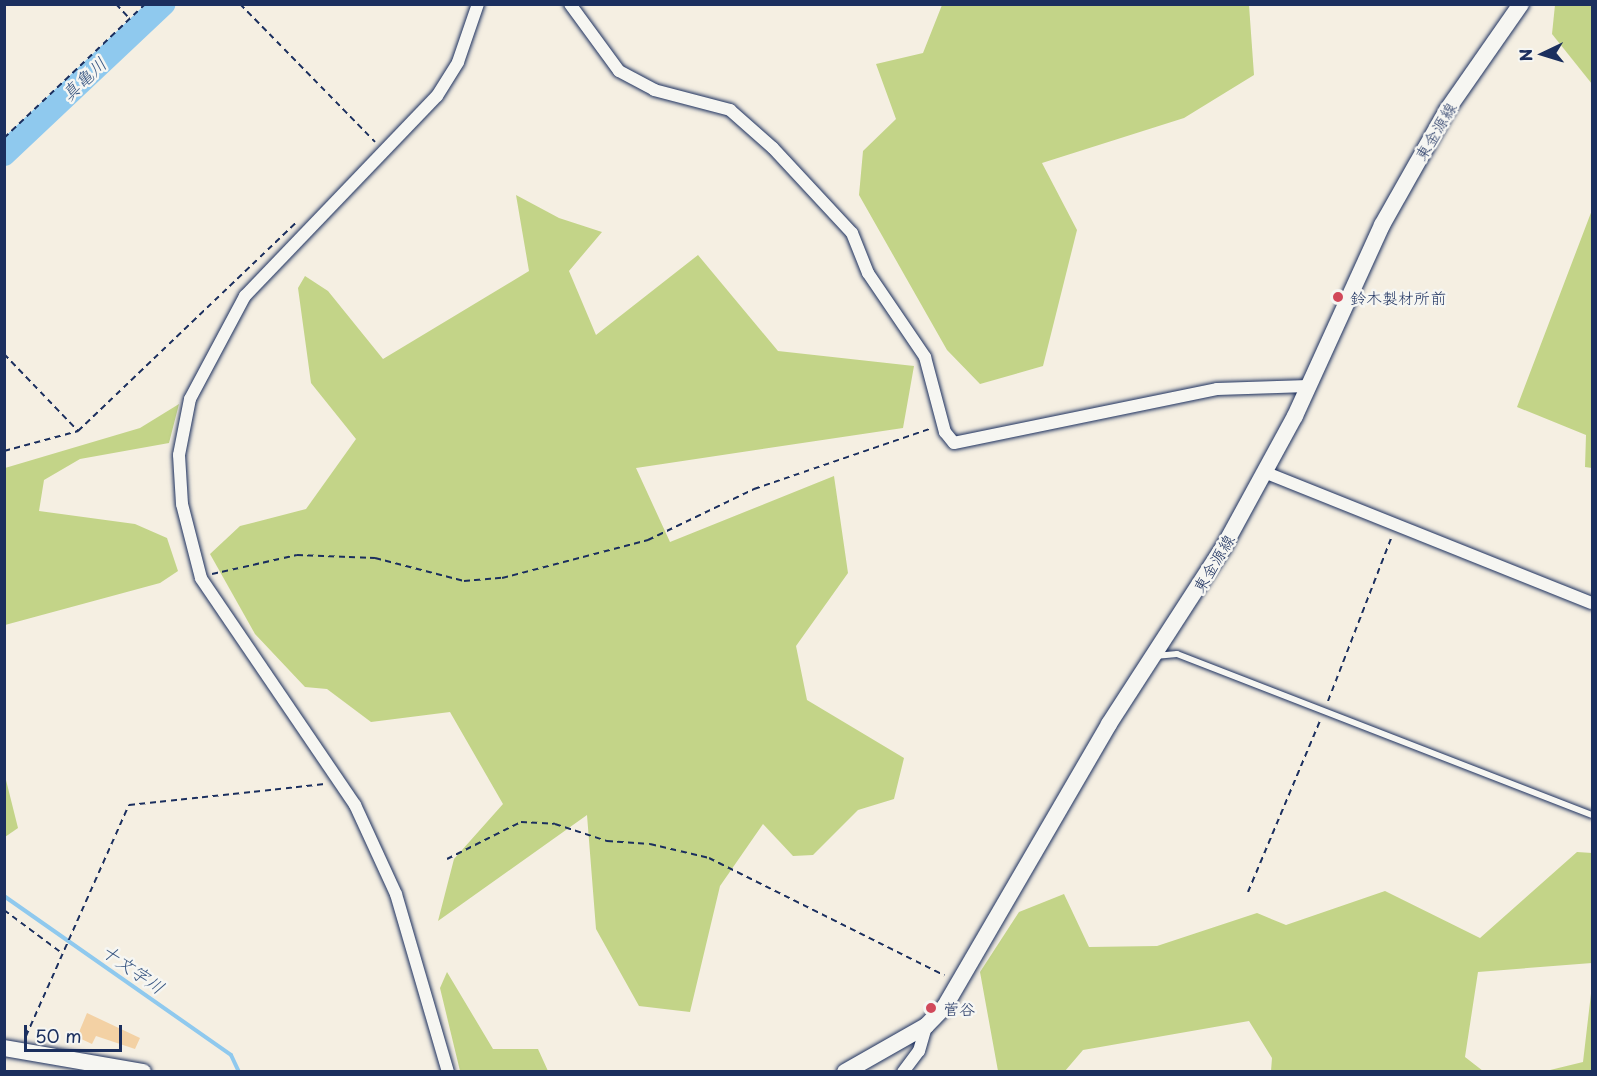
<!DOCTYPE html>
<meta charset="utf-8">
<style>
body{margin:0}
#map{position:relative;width:1597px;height:1076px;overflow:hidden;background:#f5efe2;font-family:"Playpen Sans","Klee One",sans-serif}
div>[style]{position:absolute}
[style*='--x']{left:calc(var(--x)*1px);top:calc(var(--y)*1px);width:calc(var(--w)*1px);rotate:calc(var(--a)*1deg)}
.green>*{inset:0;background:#c3d488}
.stream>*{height:4px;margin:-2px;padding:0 2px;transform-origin:2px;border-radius:2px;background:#8fc9ee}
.river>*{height:24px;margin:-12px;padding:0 12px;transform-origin:12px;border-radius:12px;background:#8fc9ee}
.building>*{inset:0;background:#f3d1a4}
.path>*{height:2px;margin-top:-1px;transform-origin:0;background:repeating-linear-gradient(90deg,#1b2f5e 0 6px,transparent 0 10.5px)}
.roads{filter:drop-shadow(0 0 2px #1b2f5e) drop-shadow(0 0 2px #1b2f5e)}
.service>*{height:6px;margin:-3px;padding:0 3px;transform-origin:3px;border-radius:3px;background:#f6f6f2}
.minor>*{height:12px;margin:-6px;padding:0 6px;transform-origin:6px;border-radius:6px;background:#f6f6f2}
.secondary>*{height:16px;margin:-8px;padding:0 8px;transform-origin:8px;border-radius:8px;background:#f6f6f2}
.dots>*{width:16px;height:16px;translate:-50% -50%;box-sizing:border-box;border:3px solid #f6f6f2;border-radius:50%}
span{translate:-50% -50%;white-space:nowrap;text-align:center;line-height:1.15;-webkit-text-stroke:5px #f6f6f2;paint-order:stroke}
.street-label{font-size:16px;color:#1b2f5e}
.poi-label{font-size:16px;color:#1b2f5e}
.left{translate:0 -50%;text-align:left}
.water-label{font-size:18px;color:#385682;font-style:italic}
.frame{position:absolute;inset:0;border:6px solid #1b2f5e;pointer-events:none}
.north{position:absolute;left:1513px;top:24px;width:60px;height:60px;-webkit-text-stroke:4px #f6f6f2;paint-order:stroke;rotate:266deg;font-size:16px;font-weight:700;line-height:24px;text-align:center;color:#1b2f5e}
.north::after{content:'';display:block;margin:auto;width:21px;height:27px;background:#1b2f5e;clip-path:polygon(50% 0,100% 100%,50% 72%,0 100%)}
.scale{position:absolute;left:24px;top:1025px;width:98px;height:27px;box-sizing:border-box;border:3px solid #1b2f5e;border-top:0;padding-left:8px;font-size:18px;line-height:21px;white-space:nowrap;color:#1b2f5e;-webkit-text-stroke:4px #f6f6f2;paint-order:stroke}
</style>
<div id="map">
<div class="green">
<i style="clip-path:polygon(942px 5px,1249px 5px,1254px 75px,1184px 118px,1042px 163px,1077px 230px,1043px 366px,980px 384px,947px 350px,859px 195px,863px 151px,896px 119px,876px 64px,923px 53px)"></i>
<i style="clip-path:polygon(1555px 5px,1592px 5px,1592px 84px,1552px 34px)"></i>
<i style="clip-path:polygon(516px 195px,559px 218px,602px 232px,569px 271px,596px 335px,698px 255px,778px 351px,914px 366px,903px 428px,636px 468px,670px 542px,834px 476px,848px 573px,796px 646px,807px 700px,904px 758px,894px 799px,858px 810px,813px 855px,793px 856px,763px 824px,720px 886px,690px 1012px,639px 1006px,596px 929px,587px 815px,438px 921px,454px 859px,503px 804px,450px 712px,371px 722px,327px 689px,305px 687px,255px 634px,210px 554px,240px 526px,306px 509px,356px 439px,311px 383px,298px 288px,305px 276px,328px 291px,383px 359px,529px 271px)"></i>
<i style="clip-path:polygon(1592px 210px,1592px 468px,1585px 467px,1586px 435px,1517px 407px)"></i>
<i style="clip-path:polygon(179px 404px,169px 443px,80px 459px,44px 480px,39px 511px,135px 524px,167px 538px,178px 571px,160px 583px,5px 625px,5px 468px,140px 428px)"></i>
<i style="clip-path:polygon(4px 772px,18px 828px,5px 837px,4px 837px)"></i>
<i style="clip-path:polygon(1577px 852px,1592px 853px,1592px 963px,1478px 972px,1465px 1057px,1483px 1071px,1271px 1071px,1272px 1058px,1249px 1021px,1083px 1050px,1065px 1071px,998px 1071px,980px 972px,1019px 912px,1064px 894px,1089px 947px,1157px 946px,1257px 913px,1286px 925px,1385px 891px,1480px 938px)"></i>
<i style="clip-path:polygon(447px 972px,493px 1049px,538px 1049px,548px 1071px,460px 1071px,440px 988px)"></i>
<i style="clip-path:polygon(1592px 985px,1592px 1071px,1546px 1071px,1583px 1062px)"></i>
</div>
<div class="stream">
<i style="--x:4;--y:896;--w:277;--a:35"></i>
<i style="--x:231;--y:1055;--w:19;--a:65"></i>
</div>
<div class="river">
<i style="--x:4;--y:154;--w:219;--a:-43.3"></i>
</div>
<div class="building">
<i style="clip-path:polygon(87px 1013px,140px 1038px,135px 1049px,96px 1036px,92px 1044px,77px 1037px)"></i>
</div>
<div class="path">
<i style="--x:116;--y:4;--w:21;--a:47"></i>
<i style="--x:240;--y:4;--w:193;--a:45.6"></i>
<i style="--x:4;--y:138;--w:195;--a:-43.5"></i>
<i style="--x:4;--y:354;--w:107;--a:46.1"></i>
<i style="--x:4;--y:451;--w:77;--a:-15.1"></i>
<i style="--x:78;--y:431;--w:301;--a:-43.7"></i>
<i style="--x:212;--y:574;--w:87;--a:-12.6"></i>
<i style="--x:297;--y:555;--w:78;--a:2.2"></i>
<i style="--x:375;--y:558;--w:92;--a:14.5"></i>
<i style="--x:464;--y:581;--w:38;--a:-5"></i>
<i style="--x:502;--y:578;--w:151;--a:-14.6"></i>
<i style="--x:648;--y:540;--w:118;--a:-25.7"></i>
<i style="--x:754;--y:489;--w:188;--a:-18.9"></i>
<i style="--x:1328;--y:701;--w:177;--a:-68.8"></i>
<i style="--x:447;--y:859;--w:83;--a:-26.6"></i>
<i style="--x:521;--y:822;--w:34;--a:3"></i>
<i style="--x:555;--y:824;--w:55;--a:18.1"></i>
<i style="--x:607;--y:841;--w:43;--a:4"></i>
<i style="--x:650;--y:844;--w:61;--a:13.3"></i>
<i style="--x:709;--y:858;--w:263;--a:26.5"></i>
<i style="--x:1248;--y:892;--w:186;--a:-67.2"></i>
<i style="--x:4;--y:910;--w:72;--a:36.6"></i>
<i style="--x:26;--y:1036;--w:253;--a:-66"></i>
<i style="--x:129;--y:805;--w:199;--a:-6.1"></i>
</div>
<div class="roads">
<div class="service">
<i style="--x:1155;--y:656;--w:22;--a:-5"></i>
<i style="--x:1177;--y:654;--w:445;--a:21.2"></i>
</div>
<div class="minor">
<i style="--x:570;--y:4;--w:83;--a:53.8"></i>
<i style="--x:619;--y:71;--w:40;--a:28"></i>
<i style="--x:654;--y:90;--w:79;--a:14.7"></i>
<i style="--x:730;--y:110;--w:57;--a:41.5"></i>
<i style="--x:773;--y:148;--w:116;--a:47.1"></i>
<i style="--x:852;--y:233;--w:43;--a:68.2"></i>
<i style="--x:868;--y:273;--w:102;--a:55.8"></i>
<i style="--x:925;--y:357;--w:78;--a:75.1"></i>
<i style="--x:945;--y:432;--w:14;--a:51"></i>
<i style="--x:954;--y:443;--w:268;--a:-11.6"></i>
<i style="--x:1217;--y:389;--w:91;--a:-1.9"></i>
<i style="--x:1264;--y:472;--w:353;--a:21.8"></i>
<i style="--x:448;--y:1072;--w:185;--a:-106.3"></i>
<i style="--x:396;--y:894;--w:98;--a:-114.7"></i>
<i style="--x:355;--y:805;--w:274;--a:-124.2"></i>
<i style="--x:201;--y:578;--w:76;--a:-104.4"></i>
<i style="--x:182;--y:504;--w:49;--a:-93.5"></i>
<i style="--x:179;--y:455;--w:57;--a:-78.9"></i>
<i style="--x:190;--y:399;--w:117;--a:-61.9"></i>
<i style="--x:245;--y:296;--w:277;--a:-46.2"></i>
<i style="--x:437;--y:96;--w:40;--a:-58"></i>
<i style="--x:458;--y:62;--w:61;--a:-71"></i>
<i style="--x:903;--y:1072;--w:26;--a:-53"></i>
<i style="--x:919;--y:1051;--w:26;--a:-74"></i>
</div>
<div class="secondary">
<i style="--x:4;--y:1048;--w:141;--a:9.8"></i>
<i style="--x:845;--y:1072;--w:93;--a:-29.6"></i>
<i style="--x:926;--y:1026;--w:28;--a:-46"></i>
<i style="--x:945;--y:1006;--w:326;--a:-59.8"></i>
<i style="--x:1109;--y:724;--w:210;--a:-57.1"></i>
<i style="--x:1223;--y:548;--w:150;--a:-61.4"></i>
<i style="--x:1295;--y:416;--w:210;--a:-65.5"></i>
<i style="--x:1382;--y:225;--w:132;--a:-60.5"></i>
<i style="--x:1447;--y:110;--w:129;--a:-55.1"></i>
</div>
</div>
<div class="dots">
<i style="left:1338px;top:297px;background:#d1495b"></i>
<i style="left:931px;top:1008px;background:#d1495b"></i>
</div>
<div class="street-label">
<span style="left:1435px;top:131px;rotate:-59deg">東金源線</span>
<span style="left:1213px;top:563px;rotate:-59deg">東金源線</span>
</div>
<div class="poi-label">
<span class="left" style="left:1350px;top:297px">鈴木製材所前</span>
<span class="left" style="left:943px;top:1008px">菅谷</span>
</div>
<div class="water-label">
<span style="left:84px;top:79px;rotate:-43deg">真亀川</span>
<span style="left:133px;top:969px;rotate:35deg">十文字川</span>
</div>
<div class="frame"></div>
<div class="north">N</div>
<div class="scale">50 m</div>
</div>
